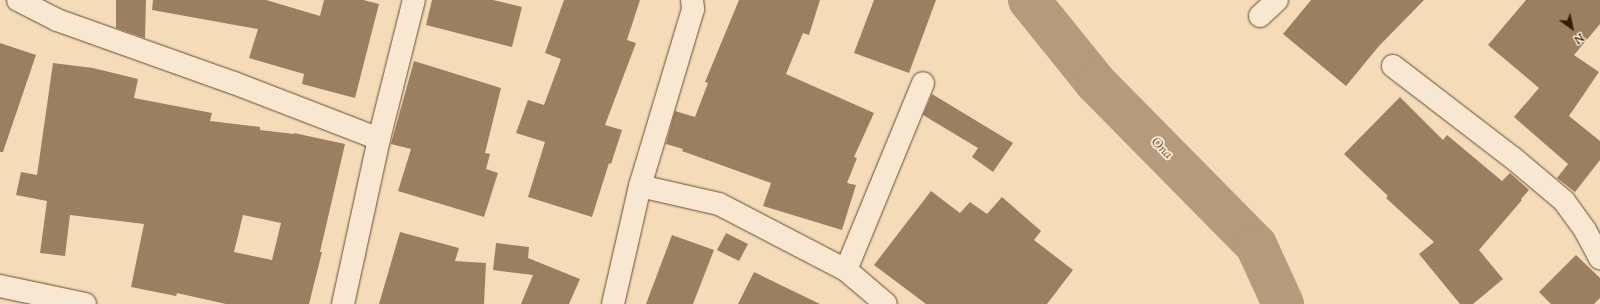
<!DOCTYPE html>
<style>
body{margin:0}
#map{position:relative;width:1600px;height:304px;overflow:hidden;background:#f5dcb9;font-family:"Sorts Mill Goudy",serif}
div>[style]{position:absolute}
[style*='--x']{left:calc(var(--x)*1px);top:calc(var(--y)*1px);width:calc(var(--w)*1px);rotate:calc(var(--a)*1deg)}
.river>*{height:42px;margin:-21px;padding:0 21px;transform-origin:21px;border-radius:21px;background:#b59a7b}
.building>*{inset:0;background:#9a7f61}
.roads{filter:drop-shadow(0 0 1px #674b30) drop-shadow(0 0 1px #674b30)}
.street>*{height:22px;margin:-11px;padding:0 11px;transform-origin:11px;border-radius:11px;background:#f8e8d2}
span{translate:-50% -50%;white-space:nowrap;text-align:center;line-height:1.15;-webkit-text-stroke:4px #f8e8d2;paint-order:stroke}
.water-label{font-size:13px;color:#64472c;font-style:italic}
.north{position:absolute;left:1552px;top:8px;width:40px;height:40px;-webkit-text-stroke:3px #f8e8d2;paint-order:stroke;rotate:147deg;font-size:11px;font-weight:700;line-height:16px;text-align:center;color:#381b02}
.north::after{content:'';display:block;margin:auto;width:14px;height:18px;background:#381b02;clip-path:polygon(50% 0,100% 100%,50% 72%,0 100%)}
</style>
<div id="map">
<div class="river">
<i style="--x:1029;--y:0;--w:107;--a:51.1"></i>
<i style="--x:1096;--y:83;--w:228;--a:45.4"></i>
<i style="--x:1256;--y:245;--w:65;--a:65.4"></i>
</div>
<div class="building">
<i style="clip-path:polygon(116px 0,146px 0,145px 38px,116px 28px)"></i>
<i style="clip-path:polygon(153px 0,266px 0,320px 16px,324px 0,363px 0,379px 4px,355px 98px,302px 84px,304px 74px,249px 58px,258px 29px,152px 10px)"></i>
<i style="clip-path:polygon(432px 0,493px 0,522px 7px,512px 47px,426px 25px)"></i>
<i style="clip-path:polygon(564px 0,640px 0,627px 40px,636px 43px,605px 125px,622px 130px,611px 164px,609px 163px,592px 217px,528px 197px,545px 142px,516px 133px,528px 100px,544px 105px,561px 59px,545px 53px)"></i>
<i style="clip-path:polygon(739px 0,820px 0,809px 35px,803px 33px,786px 74px,874px 113px,854px 157px,857px 158px,847px 183px,856px 185px,842px 230px,763px 206px,771px 183px,682px 151px,683px 149px,666px 144px,675px 111px,695px 117px,708px 83px,705px 82px)"></i>
<i style="clip-path:polygon(874px 0,936px 0,909px 73px,854px 53px)"></i>
<i style="clip-path:polygon(1311px 0,1424px 0,1379px 46px,1346px 86px,1283px 34px)"></i>
<i style="clip-path:polygon(1526px 0,1600px 0,1600px 24px,1574px 55px,1599px 72px,1569px 116px,1600px 141px,1600px 160px,1575px 192px,1557px 178px,1568px 164px,1514px 117px,1539px 88px,1488px 45px)"></i>
<i style="clip-path:polygon(0 43px,36px 55px,3px 152px,0 152px)"></i>
<i style="clip-path:polygon(414px 61px,501px 88px,485px 153px,490px 154px,486px 169px,498px 173px,484px 217px,398px 191px,411px 149px,391px 144px)"></i>
<i style="clip-path:polygon(evenodd,53px 63px,93px 68px,138px 79px,134px 98px,212px 113px,210px 121px,260px 127px,260px 130px,294px 134px,294px 133px,345px 144px,320px 252px,322px 252px,309px 304px,226px 304px,177px 293px,176px 296px,131px 287px,144px 224px,70px 215px,65px 256px,40px 253px,47px 201px,16px 195px,21px 172px,37px 175px,53px 63px,243px 215px,281px 223px,272px 260px,234px 252px,243px 215px)"></i>
<i style="clip-path:polygon(932px 94px,1013px 143px,993px 172px,972px 157px,978px 148px,923px 115px)"></i>
<i style="clip-path:polygon(1400px 97px,1443px 140px,1447px 135px,1502px 181px,1510px 173px,1529px 190px,1521px 199px,1522px 200px,1479px 250px,1503px 279px,1473px 304px,1460px 304px,1419px 254px,1434px 242px,1386px 198px,1388px 196px,1344px 154px)"></i>
<i style="clip-path:polygon(931px 191px,960px 213px,970px 202px,987px 214px,1002px 197px,1041px 231px,1034px 240px,1073px 270px,1047px 304px,926px 304px,874px 265px)"></i>
<i style="clip-path:polygon(400px 232px,459px 248px,455px 261px,486px 263px,484px 304px,379px 304px)"></i>
<i style="clip-path:polygon(726px 233px,748px 244px,739px 261px,717px 250px)"></i>
<i style="clip-path:polygon(672px 235px,714px 250px,693px 304px,646px 304px)"></i>
<i style="clip-path:polygon(496px 243px,529px 247px,528px 258px,580px 279px,569px 304px,521px 304px,533px 275px,493px 270px)"></i>
<i style="clip-path:polygon(1576px 255px,1600px 278px,1600px 298px,1594px 304px,1551px 304px,1539px 292px)"></i>
<i style="clip-path:polygon(754px 272px,820px 304px,738px 304px)"></i>
</div>
<div class="roads">
<div class="street">
<i style="--x:18;--y:0;--w:44;--a:27.1"></i>
<i style="--x:57;--y:20;--w:188;--a:19.6"></i>
<i style="--x:234;--y:83;--w:155;--a:21.1"></i>
<i style="--x:1260;--y:16;--w:23;--a:-43"></i>
<i style="--x:1393;--y:66;--w:151;--a:37.5"></i>
<i style="--x:1513;--y:158;--w:67;--a:40.1"></i>
<i style="--x:1564;--y:201;--w:36;--a:54"></i>
<i style="--x:1585;--y:230;--w:32;--a:62"></i>
<i style="--x:640;--y:186;--w:81;--a:12.8"></i>
<i style="--x:719;--y:204;--w:143;--a:27.5"></i>
<i style="--x:846;--y:270;--w:52;--a:40.4"></i>
<i style="--x:846;--y:270;--w:202;--a:-67.6"></i>
<i style="--x:0;--y:286;--w:87;--a:12"></i>
<i style="--x:343;--y:304;--w:169;--a:-77.7"></i>
<i style="--x:379;--y:139;--w:143;--a:-75.9"></i>
<i style="--x:613;--y:304;--w:121;--a:-77.1"></i>
<i style="--x:640;--y:186;--w:185;--a:-73.3"></i>
<i style="--x:693;--y:9;--w:9;--a:-96"></i>
</div>
</div>
<div class="water-label">
<span style="left:1161px;top:149px;rotate:45deg">Ona</span>
</div>
<div class="north">N</div>
</div>
